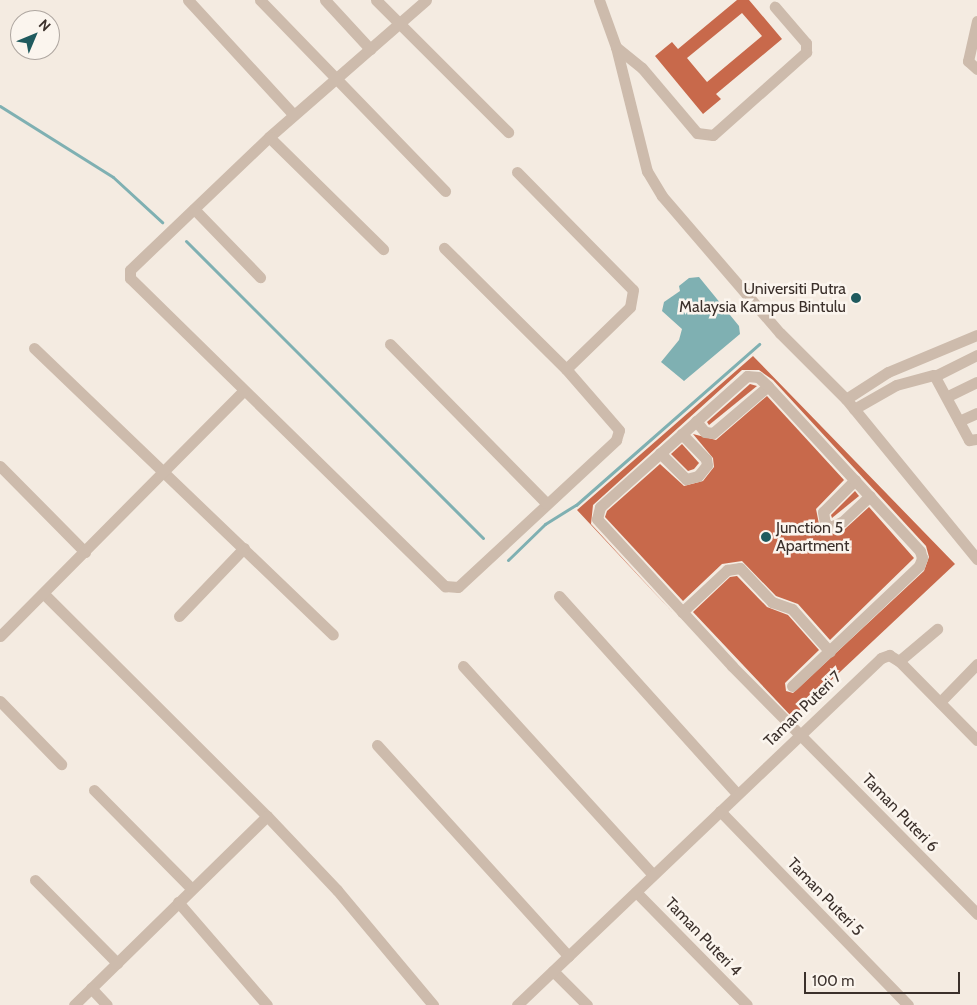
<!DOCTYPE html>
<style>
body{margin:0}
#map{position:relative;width:977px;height:1005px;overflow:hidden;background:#f4ebe1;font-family:Cabin,sans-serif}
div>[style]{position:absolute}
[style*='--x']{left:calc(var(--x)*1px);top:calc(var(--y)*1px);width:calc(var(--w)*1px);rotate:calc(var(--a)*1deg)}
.water>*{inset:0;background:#7fb0b2}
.stream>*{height:3px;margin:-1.5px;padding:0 1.5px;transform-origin:1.5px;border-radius:1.5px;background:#7fb0b2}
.building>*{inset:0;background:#c8694b}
.minor>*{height:11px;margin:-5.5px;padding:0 5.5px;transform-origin:5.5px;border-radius:5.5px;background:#cdbbac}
.dots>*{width:14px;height:14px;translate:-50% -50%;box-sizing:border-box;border:2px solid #fbf5ee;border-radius:50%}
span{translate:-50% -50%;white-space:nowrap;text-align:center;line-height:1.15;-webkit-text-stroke:5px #fbf5ee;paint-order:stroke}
.poi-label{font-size:16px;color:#3b302b}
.right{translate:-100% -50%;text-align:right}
.left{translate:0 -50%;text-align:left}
.street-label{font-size:16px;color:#3b302b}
.north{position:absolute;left:10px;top:10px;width:50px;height:50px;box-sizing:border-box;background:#fbf5ee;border:1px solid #aea6a0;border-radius:50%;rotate:45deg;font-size:14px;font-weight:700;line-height:20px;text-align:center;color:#3b302b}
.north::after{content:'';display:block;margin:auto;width:18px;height:22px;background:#1f5a5e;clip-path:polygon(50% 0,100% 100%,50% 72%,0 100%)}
.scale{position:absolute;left:804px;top:972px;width:156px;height:22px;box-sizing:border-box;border:2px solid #3b302b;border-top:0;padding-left:6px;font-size:15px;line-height:18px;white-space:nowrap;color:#3b302b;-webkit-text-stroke:4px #fbf5ee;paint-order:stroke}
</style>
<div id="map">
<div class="water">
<i style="clip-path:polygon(699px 277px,739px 326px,740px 334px,684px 381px,661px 362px,679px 340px,682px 329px,662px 311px,664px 302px,680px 291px,679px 286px,689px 278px)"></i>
</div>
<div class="stream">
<i style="--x:0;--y:106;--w:133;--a:32.1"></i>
<i style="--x:113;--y:177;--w:67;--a:42.6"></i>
<i style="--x:186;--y:241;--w:420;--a:45"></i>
<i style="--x:508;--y:560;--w:52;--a:-44.2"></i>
<i style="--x:545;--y:524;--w:36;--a:-32"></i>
<i style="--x:576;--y:505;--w:244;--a:-41.3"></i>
</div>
<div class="building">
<i style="clip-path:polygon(evenodd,737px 0,749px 0,782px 39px,716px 94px,721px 99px,703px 114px,655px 56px,672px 42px,678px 49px,737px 0,742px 13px,762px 36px,707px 82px,687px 58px,742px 13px)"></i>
<i style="clip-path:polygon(753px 356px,955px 564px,792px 717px,693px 612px,730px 577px,737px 576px,767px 607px,788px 615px,819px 650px,785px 683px,786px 691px,793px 693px,924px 571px,929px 557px,926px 546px,773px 380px,759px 370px,742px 370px,593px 505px,591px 524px,676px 616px,577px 510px)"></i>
<i style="clip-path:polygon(750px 384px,757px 386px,709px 425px,707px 422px)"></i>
<i style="clip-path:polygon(767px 396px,844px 480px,816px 509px,820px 529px,829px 534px,845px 529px,869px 507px,914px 558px,830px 640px,798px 604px,776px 596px,742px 561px,722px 564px,683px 601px,605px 517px,607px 511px,660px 464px,684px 486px,703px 481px,714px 467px,713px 458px,693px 434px,716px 440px)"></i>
<i style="clip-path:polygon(682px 444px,699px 463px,694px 469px,688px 471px,671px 454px)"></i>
<i style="clip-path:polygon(855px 491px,859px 496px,832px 518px,831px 515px)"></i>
</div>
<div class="minor">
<i style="--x:188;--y:0;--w:155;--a:47.4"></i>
<i style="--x:260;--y:0;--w:266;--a:45.9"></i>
<i style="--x:325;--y:0;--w:67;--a:47.4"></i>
<i style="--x:376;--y:0;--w:187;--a:45"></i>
<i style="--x:426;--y:0;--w:208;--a:138.9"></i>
<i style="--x:269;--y:137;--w:192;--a:136.3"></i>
<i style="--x:130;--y:270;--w:8;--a:90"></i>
<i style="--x:130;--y:278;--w:441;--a:44.4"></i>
<i style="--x:445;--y:586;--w:13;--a:4"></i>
<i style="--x:458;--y:587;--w:216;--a:-42.9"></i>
<i style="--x:616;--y:440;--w:10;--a:-73"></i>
<i style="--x:619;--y:430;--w:81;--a:-131"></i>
<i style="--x:566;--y:369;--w:172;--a:-135.2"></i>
<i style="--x:599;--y:0;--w:50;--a:70.1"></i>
<i style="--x:616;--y:47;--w:128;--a:76"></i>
<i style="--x:647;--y:171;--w:29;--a:59"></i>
<i style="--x:662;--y:196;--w:181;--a:49.3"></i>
<i style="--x:780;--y:333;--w:93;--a:45"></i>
<i style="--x:846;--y:399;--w:207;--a:50.7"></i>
<i style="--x:977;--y:21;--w:41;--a:102.7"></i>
<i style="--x:968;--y:61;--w:12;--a:42"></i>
<i style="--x:616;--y:47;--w:33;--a:39"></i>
<i style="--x:642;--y:68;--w:85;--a:49.8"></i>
<i style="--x:697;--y:133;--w:16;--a:7"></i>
<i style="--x:713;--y:135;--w:125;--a:-41.7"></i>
<i style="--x:806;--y:52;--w:9;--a:-90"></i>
<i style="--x:806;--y:43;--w:48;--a:-130.7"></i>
<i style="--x:269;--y:137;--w:160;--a:44.5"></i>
<i style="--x:517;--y:172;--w:165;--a:45.5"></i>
<i style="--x:633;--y:290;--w:17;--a:100"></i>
<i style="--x:630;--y:307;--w:89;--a:135.9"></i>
<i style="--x:194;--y:209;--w:95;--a:45.9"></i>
<i style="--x:390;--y:344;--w:223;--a:45.5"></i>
<i style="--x:34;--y:348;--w:414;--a:43.8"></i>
<i style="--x:937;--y:375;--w:45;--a:-26.6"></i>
<i style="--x:948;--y:396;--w:32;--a:-26"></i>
<i style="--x:846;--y:399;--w:50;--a:-32.7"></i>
<i style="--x:888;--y:372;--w:96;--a:-22.6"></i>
<i style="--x:854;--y:409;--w:48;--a:-29.7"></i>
<i style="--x:896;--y:385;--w:39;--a:-15"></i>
<i style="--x:934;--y:375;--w:74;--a:61.7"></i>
<i style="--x:969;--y:440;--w:8;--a:-7"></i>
<i style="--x:696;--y:421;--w:14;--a:51"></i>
<i style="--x:705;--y:432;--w:8;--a:7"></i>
<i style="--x:713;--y:433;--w:72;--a:-40.5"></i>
<i style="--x:959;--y:421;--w:20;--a:-24"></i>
<i style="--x:660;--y:453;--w:37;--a:45"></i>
<i style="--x:686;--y:479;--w:12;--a:-14"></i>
<i style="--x:698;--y:476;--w:14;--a:-51"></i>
<i style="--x:707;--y:465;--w:6;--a:-99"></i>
<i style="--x:706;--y:459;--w:35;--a:-134"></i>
<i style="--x:0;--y:466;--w:121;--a:45.3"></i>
<i style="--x:855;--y:480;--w:45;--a:135"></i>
<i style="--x:823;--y:512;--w:11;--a:80"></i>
<i style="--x:825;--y:523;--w:6;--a:39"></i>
<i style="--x:830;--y:527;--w:13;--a:-23"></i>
<i style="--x:842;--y:522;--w:38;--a:-43"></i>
<i style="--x:44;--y:594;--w:315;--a:44.9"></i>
<i style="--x:267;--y:816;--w:270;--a:135.6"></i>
<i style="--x:559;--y:596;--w:266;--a:48"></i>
<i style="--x:682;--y:612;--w:62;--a:-43"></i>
<i style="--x:727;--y:570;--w:13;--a:-9"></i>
<i style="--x:740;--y:568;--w:47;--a:46.7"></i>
<i style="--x:772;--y:602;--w:21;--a:19"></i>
<i style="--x:792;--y:609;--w:57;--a:48.5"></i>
<i style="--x:179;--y:616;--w:94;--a:-46.3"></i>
<i style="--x:0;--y:636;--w:345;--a:-45.2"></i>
<i style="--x:899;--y:661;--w:50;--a:-40.1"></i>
<i style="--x:463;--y:666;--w:282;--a:47.7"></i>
<i style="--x:792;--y:686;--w:175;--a:-43.4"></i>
<i style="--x:919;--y:566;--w:9;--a:-69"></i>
<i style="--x:922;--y:558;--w:7;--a:-106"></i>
<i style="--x:920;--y:551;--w:224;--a:-132.7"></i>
<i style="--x:768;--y:386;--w:13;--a:-138"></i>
<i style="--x:758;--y:377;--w:11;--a:-175"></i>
<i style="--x:747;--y:376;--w:197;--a:138.3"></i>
<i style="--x:600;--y:507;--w:12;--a:104"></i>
<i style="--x:597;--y:519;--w:200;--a:47.4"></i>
<i style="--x:732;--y:666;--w:349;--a:45.3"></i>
<i style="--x:0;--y:701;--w:88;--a:45.9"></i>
<i style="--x:940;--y:702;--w:53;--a:-45.8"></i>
<i style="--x:377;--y:745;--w:285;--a:47.8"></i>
<i style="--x:94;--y:790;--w:138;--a:45.3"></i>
<i style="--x:720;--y:811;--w:270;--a:45.9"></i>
<i style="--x:267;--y:816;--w:102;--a:46.6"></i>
<i style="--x:337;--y:890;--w:150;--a:50.1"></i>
<i style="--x:35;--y:880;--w:117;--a:45.3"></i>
<i style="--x:636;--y:892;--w:158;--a:45.5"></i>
<i style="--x:178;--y:902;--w:136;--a:49.2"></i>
<i style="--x:553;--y:971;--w:48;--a:45"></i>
<i style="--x:91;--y:988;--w:23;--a:47"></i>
<i style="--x:517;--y:1005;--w:503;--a:-43.63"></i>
<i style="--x:881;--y:658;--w:9;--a:-21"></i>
<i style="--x:889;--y:655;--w:12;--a:31"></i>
<i style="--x:899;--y:661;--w:111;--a:45.4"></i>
</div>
<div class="dots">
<i style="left:856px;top:298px;background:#1f5a5e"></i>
<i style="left:766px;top:537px;background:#1f5a5e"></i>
</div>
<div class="poi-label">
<span class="right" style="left:846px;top:298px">Universiti Putra<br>Malaysia Kampus Bintulu</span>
<span class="left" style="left:776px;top:537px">Junction 5<br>Apartment</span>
</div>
<div class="street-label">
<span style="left:803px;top:709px;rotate:-44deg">Taman Puteri 7</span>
<span style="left:900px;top:813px;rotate:46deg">Taman Puteri 6</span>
<span style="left:825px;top:897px;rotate:46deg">Taman Puteri 5</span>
<span style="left:703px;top:937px;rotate:46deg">Taman Puteri 4</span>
</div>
<div class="north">N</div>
<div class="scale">100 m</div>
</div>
